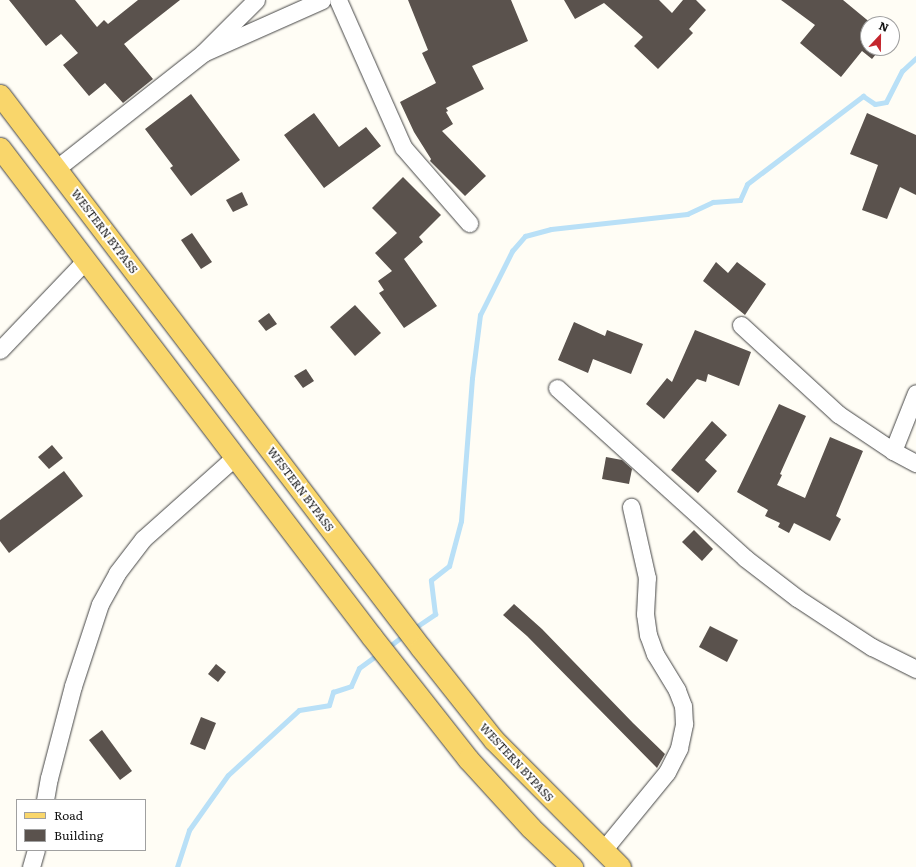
<!DOCTYPE html>
<style>
body{margin:0}
#map{position:relative;width:916px;height:867px;overflow:hidden;background:#fffdf5;font-family:Literata,serif}
div>[style]{position:absolute}
[style*='--x']{left:calc(var(--x)*1px);top:calc(var(--y)*1px);width:calc(var(--w)*1px);rotate:calc(var(--a)*1deg)}
.stream>*{height:5px;margin:-2.5px;padding:0 2.5px;transform-origin:2.5px;border-radius:2.5px;background:#b9e0f7}
.building>*{inset:0;background:#5a524d}
.roads{filter:drop-shadow(0 0 1px #444) drop-shadow(0 0 1px #444)}
.minor>*{height:17px;margin:-8.5px;padding:0 8.5px;transform-origin:8.5px;border-radius:8.5px;background:#fff}
.major>*{height:21px;margin:-10.5px;padding:0 10.5px;transform-origin:10.5px;border-radius:10.5px;background:#f9d66b}
span{translate:-50% -50%;white-space:nowrap;text-align:center;line-height:1.15;-webkit-text-stroke:4px #fff;paint-order:stroke}
.street-label{font-size:11px;color:#111}
.legend{position:absolute;left:16px;top:799px;width:130px;height:52px;box-sizing:border-box;background:#fff;border:1px solid #a0a0a0;margin:0;padding:5px 7px;list-style:none;font-size:12px;color:#111}
.legend li{display:flex;align-items:center;gap:8px;height:20px}
.legend b{width:20px;border:1px solid #a0a0a0}
.north{position:absolute;left:860px;top:16px;width:40px;height:40px;box-sizing:border-box;background:#fff;border:1px solid #a0a0a0;border-radius:50%;rotate:22deg;font-size:11px;font-weight:700;line-height:16px;text-align:center;color:#111}
.north::after{content:'';display:block;margin:auto;width:14px;height:18px;background:#c4262e;clip-path:polygon(50% 0,100% 100%,50% 72%,0 100%)}
</style>
<div id="map">
<div class="stream">
<i style="--x:413;--y:629;--w:27;--a:-34"></i>
<i style="--x:435;--y:614;--w:34;--a:-97"></i>
<i style="--x:431;--y:580;--w:23;--a:-38"></i>
<i style="--x:449;--y:566;--w:47;--a:-75.1"></i>
<i style="--x:461;--y:521;--w:143;--a:-85.6"></i>
<i style="--x:472;--y:378;--w:64;--a:-82.8"></i>
<i style="--x:480;--y:315;--w:72;--a:-63.4"></i>
<i style="--x:512;--y:251;--w:20;--a:-49"></i>
<i style="--x:525;--y:236;--w:27;--a:-15"></i>
<i style="--x:551;--y:229;--w:137;--a:-6.3"></i>
<i style="--x:687;--y:214;--w:29;--a:-25"></i>
<i style="--x:713;--y:202;--w:27;--a:-4"></i>
<i style="--x:740;--y:200;--w:17;--a:-66"></i>
<i style="--x:747;--y:184;--w:146;--a:-37.2"></i>
<i style="--x:863;--y:96;--w:14;--a:34"></i>
<i style="--x:875;--y:104;--w:11;--a:-10"></i>
<i style="--x:886;--y:102;--w:35;--a:-63"></i>
<i style="--x:902;--y:71;--w:19;--a:-43"></i>
<i style="--x:387;--y:648;--w:21;--a:-37"></i>
<i style="--x:177;--y:867;--w:39;--a:-72"></i>
<i style="--x:189;--y:830;--w:67;--a:-54.7"></i>
<i style="--x:228;--y:775;--w:96;--a:-42.5"></i>
<i style="--x:299;--y:710;--w:30;--a:-9"></i>
<i style="--x:329;--y:705;--w:14;--a:-73"></i>
<i style="--x:333;--y:692;--w:19;--a:-18"></i>
<i style="--x:351;--y:686;--w:20;--a:-66"></i>
<i style="--x:359;--y:668;--w:24;--a:-36"></i>
</div>
<div class="building">
<i style="clip-path:polygon(9px 0,75px 0,97px 27px,104px 20px,108px 24px,138px 0,180px 0,124px 44px,153px 79px,123px 103px,105px 83px,89px 96px,63px 65px,78px 53px,61px 34px,46px 46px)"></i>
<i style="clip-path:polygon(408px 0,511px 0,528px 41px,472px 66px,484px 89px,446px 108px,448px 111px,446px 112px,453px 124px,442px 131px,486px 176px,465px 196px,430px 161px,431px 159px,414px 132px,400px 102px,436px 83px,422px 53px,428px 50px)"></i>
<i style="clip-path:polygon(564px 0,659px 0,672px 13px,683px 0,696px 0,706px 10px,689px 29px,693px 33px,658px 69px,634px 46px,643px 37px,604px 3px,575px 19px)"></i>
<i style="clip-path:polygon(781px 0,843px 0,872px 24px,868px 24px,868px 48px,881px 48px,872px 59px,862px 51px,841px 77px,800px 43px,815px 25px)"></i>
<i style="clip-path:polygon(191px 94px,240px 160px,191px 196px,170px 168px,173px 166px,145px 129px)"></i>
<i style="clip-path:polygon(314px 113px,339px 147px,366px 127px,381px 146px,324px 188px,284px 135px)"></i>
<i style="clip-path:polygon(867px 113px,916px 135px,916px 195px,900px 187px,887px 219px,862px 210px,878px 165px,850px 154px)"></i>
<i style="clip-path:polygon(403px 177px,441px 215px,419px 237px,423px 242px,404px 259px,437px 306px,404px 328px,379px 293px,384px 290px,378px 281px,392px 271px,375px 253px,397px 233px,372px 208px)"></i>
<i style="clip-path:polygon(242px 192px,248px 205px,233px 212px,226px 200px)"></i>
<i style="clip-path:polygon(192px 233px,212px 262px,201px 269px,181px 240px)"></i>
<i style="clip-path:polygon(716px 262px,728px 273px,737px 262px,766px 284px,745px 315px,703px 281px)"></i>
<i style="clip-path:polygon(355px 305px,381px 333px,355px 356px,330px 327px)"></i>
<i style="clip-path:polygon(269px 313px,277px 324px,266px 331px,258px 321px)"></i>
<i style="clip-path:polygon(574px 322px,605px 336px,607px 330px,643px 344px,631px 374px,593px 359px,588px 373px,558px 360px)"></i>
<i style="clip-path:polygon(695px 330px,751px 352px,739px 386px,708px 374px,706px 382px,697px 379px,664px 419px,646px 404px,667px 378px,672px 382px)"></i>
<i style="clip-path:polygon(306px 369px,314px 381px,303px 388px,294px 376px)"></i>
<i style="clip-path:polygon(779px 404px,806px 416px,780px 474px,782px 475px,777px 485px,805px 498px,830px 437px,863px 451px,836px 516px,841px 519px,830px 541px,794px 523px,789px 533px,778px 527px,780px 523px,765px 516px,768px 510px,737px 492px)"></i>
<i style="clip-path:polygon(712px 421px,727px 435px,705px 460px,717px 471px,698px 493px,671px 470px)"></i>
<i style="clip-path:polygon(52px 445px,63px 458px,49px 469px,38px 457px)"></i>
<i style="clip-path:polygon(606px 457px,622px 460px,632px 469px,629px 484px,602px 479px)"></i>
<i style="clip-path:polygon(64px 471px,83px 496px,9px 553px,0 541px,0 520px)"></i>
<i style="clip-path:polygon(694px 530px,713px 549px,702px 561px,682px 542px)"></i>
<i style="clip-path:polygon(514px 604px,542px 629px,633px 723px,665px 754px,657px 768px,527px 636px,503px 615px)"></i>
<i style="clip-path:polygon(710px 626px,738px 640px,727px 662px,699px 647px)"></i>
<i style="clip-path:polygon(216px 664px,226px 672px,218px 682px,208px 674px)"></i>
<i style="clip-path:polygon(201px 717px,216px 723px,205px 750px,190px 744px)"></i>
<i style="clip-path:polygon(102px 730px,132px 771px,120px 780px,89px 740px)"></i>
</div>
<div class="roads">
<div class="minor">
<i style="--x:256;--y:0;--w:75;--a:135"></i>
<i style="--x:203;--y:53;--w:130;--a:-24"></i>
<i style="--x:338;--y:0;--w:161;--a:66.1"></i>
<i style="--x:403;--y:147;--w:101;--a:49"></i>
<i style="--x:57;--y:168;--w:186;--a:-38.2"></i>
<i style="--x:741;--y:325;--w:132;--a:42.5"></i>
<i style="--x:838;--y:414;--w:66;--a:33.9"></i>
<i style="--x:893;--y:451;--w:26;--a:28"></i>
<i style="--x:0;--y:350;--w:123;--a:-46.3"></i>
<i style="--x:557;--y:388;--w:253;--a:42.1"></i>
<i style="--x:745;--y:558;--w:66;--a:37.6"></i>
<i style="--x:797;--y:598;--w:90;--a:33.2"></i>
<i style="--x:872;--y:647;--w:49;--a:26.6"></i>
<i style="--x:893;--y:451;--w:62;--a:-68.4"></i>
<i style="--x:45;--y:800;--w:22;--a:-80"></i>
<i style="--x:49;--y:778;--w:95;--a:-75.4"></i>
<i style="--x:73;--y:686;--w:86;--a:-71.8"></i>
<i style="--x:100;--y:604;--w:35;--a:-61"></i>
<i style="--x:117;--y:573;--w:43;--a:-52.6"></i>
<i style="--x:143;--y:539;--w:123;--a:-41.7"></i>
<i style="--x:604;--y:849;--w:99;--a:-50.7"></i>
<i style="--x:667;--y:772;--w:27;--a:-63"></i>
<i style="--x:679;--y:748;--w:25;--a:-78"></i>
<i style="--x:684;--y:724;--w:18;--a:-93"></i>
<i style="--x:683;--y:706;--w:17;--a:-111"></i>
<i style="--x:677;--y:690;--w:42;--a:-121.4"></i>
<i style="--x:655;--y:654;--w:20;--a:-110"></i>
<i style="--x:648;--y:635;--w:21;--a:-98"></i>
<i style="--x:645;--y:614;--w:36;--a:-87"></i>
<i style="--x:647;--y:578;--w:73;--a:-102.7"></i>
<i style="--x:31;--y:867;--w:18;--a:-74"></i>
</div>
<div class="major">
<i style="--x:0;--y:95;--w:695;--a:52.72"></i>
<i style="--x:421;--y:648;--w:117;--a:51.6"></i>
<i style="--x:494;--y:740;--w:179;--a:45.2"></i>
<i style="--x:0;--y:148;--w:614;--a:52.74"></i>
<i style="--x:372;--y:637;--w:155;--a:51.8"></i>
<i style="--x:468;--y:759;--w:93;--a:47.6"></i>
<i style="--x:531;--y:828;--w:57;--a:43.6"></i>
</div>
</div>
<div class="street-label">
<span style="left:105px;top:231px;rotate:53deg">WESTERN BYPASS</span>
<span style="left:301px;top:489px;rotate:53deg">WESTERN BYPASS</span>
<span style="left:517px;top:762px;rotate:47deg">WESTERN BYPASS</span>
</div>
<ul class="legend">
<li><b style="height:5px;background:#f9d66b"></b>Road</li>
<li><b style="height:11px;background:#5a524d"></b>Building</li>
</ul>
<div class="north">N</div>
</div>
